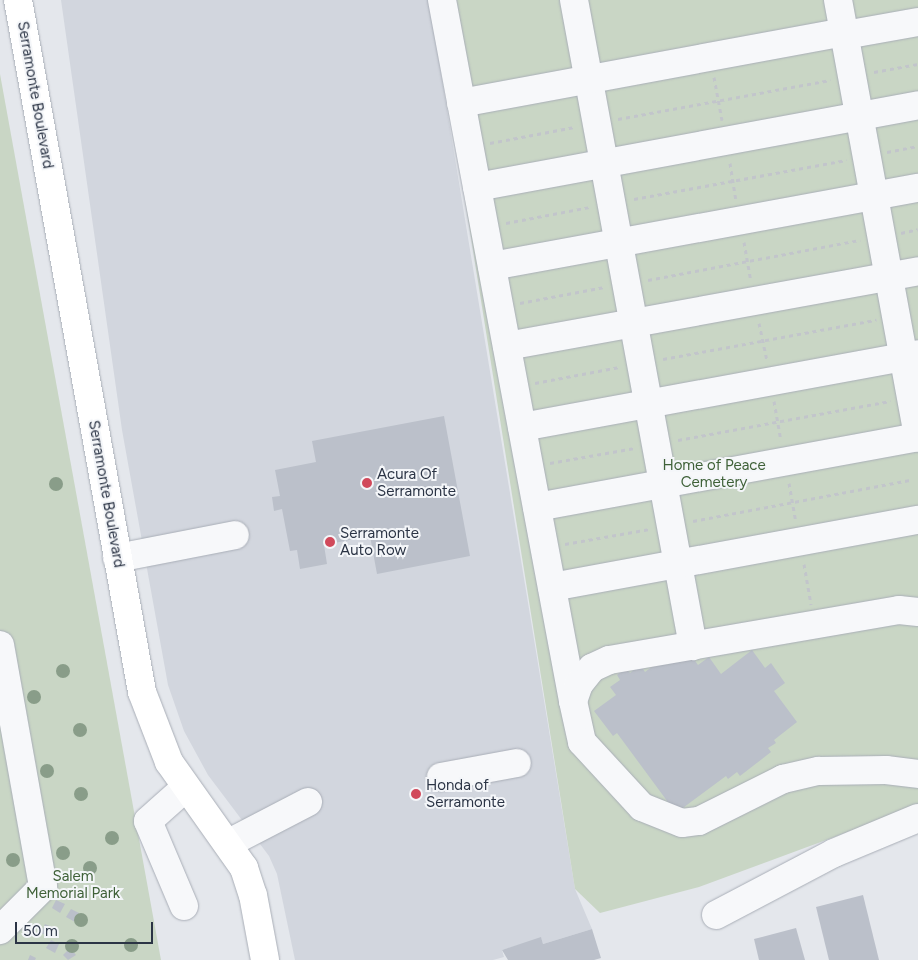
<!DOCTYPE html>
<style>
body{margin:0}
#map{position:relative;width:918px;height:960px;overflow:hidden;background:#e4e7ec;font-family:Figtree,sans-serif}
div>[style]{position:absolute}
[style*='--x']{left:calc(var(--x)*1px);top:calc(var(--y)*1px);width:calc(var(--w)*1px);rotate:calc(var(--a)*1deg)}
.built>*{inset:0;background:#d2d6de}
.green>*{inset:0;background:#c9d6c5}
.building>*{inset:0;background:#bbc0ca}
.path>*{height:3px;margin-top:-1.5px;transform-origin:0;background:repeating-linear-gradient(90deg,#c2c5cb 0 4px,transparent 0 8px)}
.roads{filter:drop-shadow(0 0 1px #a9aeb7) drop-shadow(0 0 1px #a9aeb7)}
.minor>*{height:28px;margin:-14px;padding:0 14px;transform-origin:14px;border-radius:14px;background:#f7f8fa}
.major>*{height:28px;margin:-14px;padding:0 14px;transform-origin:14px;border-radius:14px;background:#fff}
.trees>*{width:14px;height:14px;margin:-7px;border-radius:50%;background:#899d89}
.dots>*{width:14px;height:14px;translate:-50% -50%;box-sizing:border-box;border:2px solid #f4f6f9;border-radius:50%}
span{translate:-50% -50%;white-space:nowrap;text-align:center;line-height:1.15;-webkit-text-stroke:4px #f4f6f9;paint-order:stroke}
.street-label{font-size:15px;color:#2b3445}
.park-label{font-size:15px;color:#3f6138}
.poi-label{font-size:15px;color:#2b3445}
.left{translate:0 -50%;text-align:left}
.scale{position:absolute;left:15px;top:922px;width:138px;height:22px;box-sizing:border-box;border:2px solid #2b3445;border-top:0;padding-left:6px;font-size:15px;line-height:18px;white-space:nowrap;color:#2b3445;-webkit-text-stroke:4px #f4f6f9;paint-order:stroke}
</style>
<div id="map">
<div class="built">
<i style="clip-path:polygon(61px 0,429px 0,575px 889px,592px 929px,543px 944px,541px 938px,502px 950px,504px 957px,493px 960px,295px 960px,277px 874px,269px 856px,208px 775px,184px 731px,168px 685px,122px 430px)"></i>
</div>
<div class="green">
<i style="clip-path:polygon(433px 0,918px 0,918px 806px,699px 887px,600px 913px,575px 889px)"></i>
<i style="clip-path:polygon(0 74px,161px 960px,0 960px)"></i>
</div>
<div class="building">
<i style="clip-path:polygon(444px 416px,470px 556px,377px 574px,370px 536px,324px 545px,327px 564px,300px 569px,297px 550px,290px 551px,282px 509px,274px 511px,272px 497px,280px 496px,275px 470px,316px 462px,312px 441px)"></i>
<i style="clip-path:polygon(752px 650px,765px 668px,771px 663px,785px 683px,774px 691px,797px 722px,774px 740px,776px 743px,768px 748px,771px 752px,740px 776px,737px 772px,728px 779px,726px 776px,676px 813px,617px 733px,613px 736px,594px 711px,616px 695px,610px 687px,620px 680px,617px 675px,626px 668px,630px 673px,640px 665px,645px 672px,663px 659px,667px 665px,677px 658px,681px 662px,691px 655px,698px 665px,709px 657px,721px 674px)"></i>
<i style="clip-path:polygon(863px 895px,879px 960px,829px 960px,816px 907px)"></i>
<i style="clip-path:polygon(56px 900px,65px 904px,60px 913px,52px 908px)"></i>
<i style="clip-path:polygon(71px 909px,79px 913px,75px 922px,66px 917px)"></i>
<i style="clip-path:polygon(45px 924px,54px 928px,50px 937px,41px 933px)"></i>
<i style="clip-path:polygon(796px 928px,805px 960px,759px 960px,754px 939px)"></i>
<i style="clip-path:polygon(592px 929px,601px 958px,594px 960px,508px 960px,502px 950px,541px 937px,543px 944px)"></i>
<i style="clip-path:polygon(51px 940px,59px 944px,55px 953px,46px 948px)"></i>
<i style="clip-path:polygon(70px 948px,76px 955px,68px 960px,63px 955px)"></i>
<i style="clip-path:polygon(30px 955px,36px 958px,35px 960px,28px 960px)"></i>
</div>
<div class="path">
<i style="--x:874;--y:72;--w:45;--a:-10.3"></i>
<i style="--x:714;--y:77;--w:44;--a:79.5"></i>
<i style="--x:618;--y:119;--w:216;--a:-10.4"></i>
<i style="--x:490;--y:143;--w:86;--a:-10.7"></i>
<i style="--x:887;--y:152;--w:32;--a:-11"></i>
<i style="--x:730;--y:163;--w:36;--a:81"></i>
<i style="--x:634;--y:199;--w:216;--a:-10.4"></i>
<i style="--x:506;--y:223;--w:86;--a:-10.8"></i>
<i style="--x:901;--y:233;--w:17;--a:-13"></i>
<i style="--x:744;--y:242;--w:39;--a:80"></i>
<i style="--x:648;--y:280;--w:216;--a:-10.7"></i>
<i style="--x:520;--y:303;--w:86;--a:-10.7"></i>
<i style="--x:759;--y:323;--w:39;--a:78"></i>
<i style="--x:663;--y:359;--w:217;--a:-10.4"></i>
<i style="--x:535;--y:383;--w:86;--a:-10.7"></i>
<i style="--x:774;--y:401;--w:40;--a:80"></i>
<i style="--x:678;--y:440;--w:216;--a:-10.4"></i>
<i style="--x:550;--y:463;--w:86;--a:-10"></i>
<i style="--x:789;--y:483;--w:39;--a:80"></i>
<i style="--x:693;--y:521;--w:222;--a:-10.7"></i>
<i style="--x:565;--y:544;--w:86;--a:-10"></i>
<i style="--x:804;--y:564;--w:41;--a:80.1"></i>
</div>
<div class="roads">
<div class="minor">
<i style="--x:442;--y:0;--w:713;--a:79.41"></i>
<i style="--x:574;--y:0;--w:657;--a:79.56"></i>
<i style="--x:838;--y:0;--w:445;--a:79.6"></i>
<i style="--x:845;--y:35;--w:74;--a:-10.1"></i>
<i style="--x:461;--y:103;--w:390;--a:-10.5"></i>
<i style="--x:477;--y:187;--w:449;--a:-10.5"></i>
<i style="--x:492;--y:266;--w:433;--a:-10.4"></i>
<i style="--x:507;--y:346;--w:418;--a:-10.3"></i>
<i style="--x:522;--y:427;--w:403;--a:-10.4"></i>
<i style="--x:537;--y:507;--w:387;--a:-10.4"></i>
<i style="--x:117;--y:558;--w:120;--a:-11"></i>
<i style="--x:552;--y:587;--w:372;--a:-10.4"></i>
<i style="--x:918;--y:612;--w:19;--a:-174"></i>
<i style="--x:899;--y:610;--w:294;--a:170.2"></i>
<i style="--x:609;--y:660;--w:19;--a:155"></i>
<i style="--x:592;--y:668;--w:21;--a:129"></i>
<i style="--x:579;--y:684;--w:18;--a:109"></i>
<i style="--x:573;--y:701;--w:42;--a:77.6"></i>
<i style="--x:582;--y:742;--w:88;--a:47.3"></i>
<i style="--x:642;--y:807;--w:43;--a:21.8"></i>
<i style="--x:682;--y:823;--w:17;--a:-7"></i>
<i style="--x:699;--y:821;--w:94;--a:-26.6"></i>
<i style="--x:783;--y:779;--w:37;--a:-13"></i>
<i style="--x:819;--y:771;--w:67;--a:-0.9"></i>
<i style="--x:886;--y:770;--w:32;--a:7"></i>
<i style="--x:0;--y:645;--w:246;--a:79.9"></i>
<i style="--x:43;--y:887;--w:61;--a:135"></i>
<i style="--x:441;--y:777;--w:77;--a:-10.4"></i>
<i style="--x:229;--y:843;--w:89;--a:-27.4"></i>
<i style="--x:184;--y:906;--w:92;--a:-113"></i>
<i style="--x:148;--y:821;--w:50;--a:-41.7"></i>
<i style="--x:716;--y:915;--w:133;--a:-27.7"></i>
<i style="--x:834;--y:853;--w:91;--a:-22.6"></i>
</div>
<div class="major">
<i style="--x:18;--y:0;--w:703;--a:79.84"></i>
<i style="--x:142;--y:692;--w:75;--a:68.9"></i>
<i style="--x:169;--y:762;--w:130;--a:54.7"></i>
<i style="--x:244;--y:868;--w:28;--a:72"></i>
<i style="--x:253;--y:895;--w:66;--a:79.5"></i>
</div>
</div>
<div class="trees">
<i style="left:56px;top:484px"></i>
<i style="left:63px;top:671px"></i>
<i style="left:34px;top:697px"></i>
<i style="left:80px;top:730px"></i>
<i style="left:47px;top:771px"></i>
<i style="left:81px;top:794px"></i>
<i style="left:112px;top:838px"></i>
<i style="left:63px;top:853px"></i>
<i style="left:13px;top:860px"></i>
<i style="left:90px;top:868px"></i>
<i style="left:81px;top:920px"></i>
<i style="left:131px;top:945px"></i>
<i style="left:72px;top:946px"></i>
</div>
<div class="dots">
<i style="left:367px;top:483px;background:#d1495b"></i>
<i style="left:330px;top:542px;background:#d1495b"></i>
<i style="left:416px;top:794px;background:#d1495b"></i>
</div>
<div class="street-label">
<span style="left:35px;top:95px;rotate:80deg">Serramonte Boulevard</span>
<span style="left:106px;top:494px;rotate:80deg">Serramonte Boulevard</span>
</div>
<div class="park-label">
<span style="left:714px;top:474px">Home of Peace<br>Cemetery</span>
<span style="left:73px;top:885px">Salem<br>Memorial Park</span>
</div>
<div class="poi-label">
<span class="left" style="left:377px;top:483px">Acura Of<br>Serramonte</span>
<span class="left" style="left:340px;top:542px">Serramonte<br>Auto Row</span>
<span class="left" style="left:426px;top:794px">Honda of<br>Serramonte</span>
</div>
<div class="scale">50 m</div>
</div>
